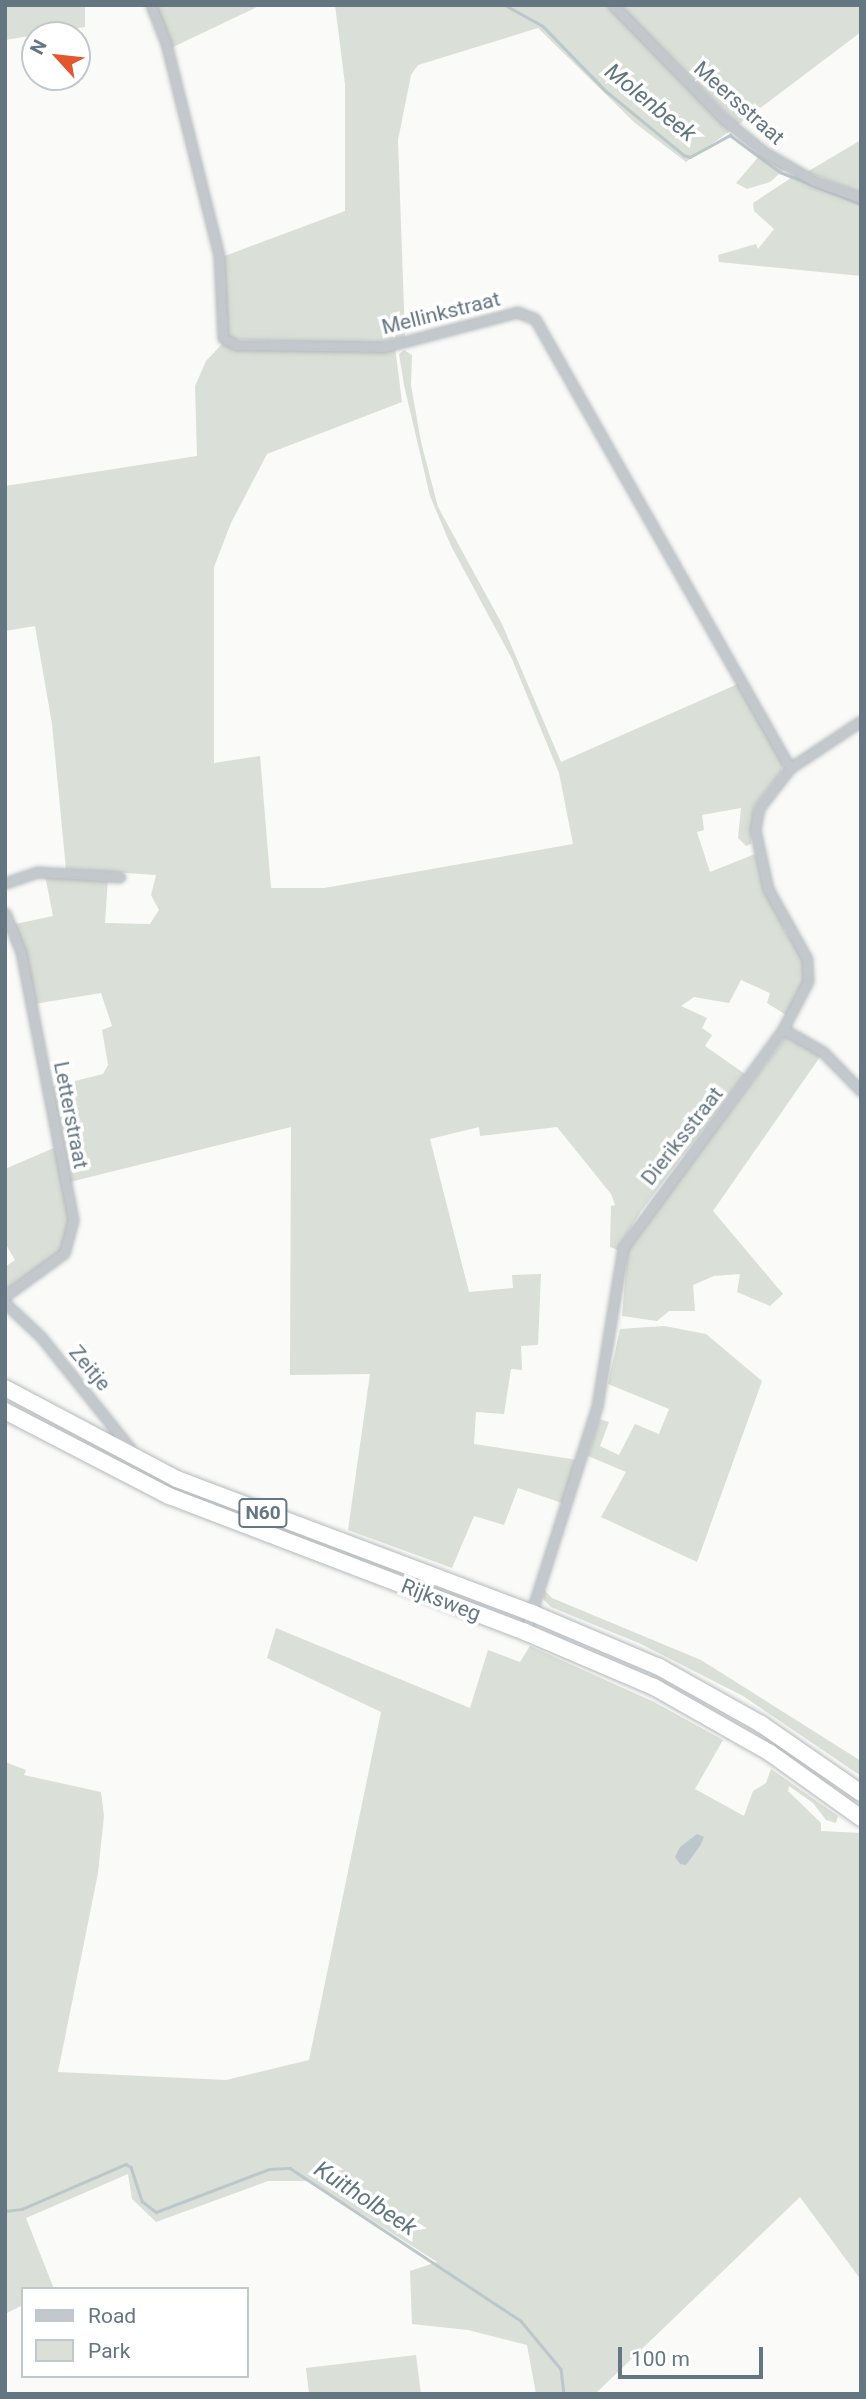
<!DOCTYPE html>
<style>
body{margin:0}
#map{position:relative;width:866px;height:2399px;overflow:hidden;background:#fafaf8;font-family:Roboto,sans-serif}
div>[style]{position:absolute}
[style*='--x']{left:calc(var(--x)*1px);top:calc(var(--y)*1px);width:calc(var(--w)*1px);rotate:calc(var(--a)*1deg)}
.green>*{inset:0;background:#dadfd7}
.water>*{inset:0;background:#bbc7cb}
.stream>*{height:2.5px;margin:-1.25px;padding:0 1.25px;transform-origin:1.25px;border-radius:1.25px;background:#bbc7cb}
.roads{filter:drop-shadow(0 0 2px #b4b9bd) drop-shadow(0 0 2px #b4b9bd)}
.street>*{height:9px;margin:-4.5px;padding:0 4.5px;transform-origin:4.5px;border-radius:4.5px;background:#c3c8cc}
.highway>*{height:16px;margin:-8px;padding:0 8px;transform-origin:8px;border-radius:8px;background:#fff}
span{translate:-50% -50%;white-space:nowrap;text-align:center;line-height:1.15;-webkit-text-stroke:7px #fff;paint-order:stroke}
.shield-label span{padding:2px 5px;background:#fff;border:2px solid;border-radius:5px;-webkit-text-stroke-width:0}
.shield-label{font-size:19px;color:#657683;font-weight:700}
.street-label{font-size:21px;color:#657683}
.water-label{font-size:23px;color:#60757c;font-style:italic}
.frame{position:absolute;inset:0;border:7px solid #657683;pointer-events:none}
.legend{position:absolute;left:21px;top:2287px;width:228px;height:91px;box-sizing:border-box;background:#fff;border:2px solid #c1c8cd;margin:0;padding:9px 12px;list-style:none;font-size:21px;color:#657683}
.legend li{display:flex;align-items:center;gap:14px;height:35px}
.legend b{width:35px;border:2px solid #c1c8cd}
.north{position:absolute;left:21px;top:21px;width:70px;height:70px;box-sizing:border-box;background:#fff;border:2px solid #c1c8cd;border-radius:50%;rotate:297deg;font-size:19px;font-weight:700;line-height:28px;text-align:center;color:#657683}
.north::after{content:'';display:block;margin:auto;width:24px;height:32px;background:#e4572e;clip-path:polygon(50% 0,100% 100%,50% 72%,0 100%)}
.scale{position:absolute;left:618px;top:2347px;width:145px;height:32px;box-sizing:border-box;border:4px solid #657683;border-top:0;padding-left:9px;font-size:21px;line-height:24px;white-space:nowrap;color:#657683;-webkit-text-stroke:5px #fff;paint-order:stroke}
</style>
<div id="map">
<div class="green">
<i style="clip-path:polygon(5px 5px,85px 5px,85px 27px,5px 40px)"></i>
<i style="clip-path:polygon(156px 5px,261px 5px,171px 48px)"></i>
<i style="clip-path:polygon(335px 5px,608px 5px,730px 131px,686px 162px,635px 123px,538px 28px,418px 65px,411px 75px,398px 140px,405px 337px,375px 344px,228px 339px,224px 328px,222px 257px,345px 211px,345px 84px)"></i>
<i style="clip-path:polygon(619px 5px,861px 5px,861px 32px,738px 125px)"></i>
<i style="clip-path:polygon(861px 140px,861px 193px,807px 172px)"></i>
<i style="clip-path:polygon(761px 154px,785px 169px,770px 182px,747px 189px,736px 183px)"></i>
<i style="clip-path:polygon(797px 174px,861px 200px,861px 276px,719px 262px,718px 255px,756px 244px,758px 249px,774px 229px,754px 211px,753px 203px)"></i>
<i style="clip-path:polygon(223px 343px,235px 349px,377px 352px,395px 347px,402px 402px,267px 454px,231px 523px,214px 567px,214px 763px,260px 756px,271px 888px,324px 888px,573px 844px,559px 773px,512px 659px,451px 546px,430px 496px,404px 385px,399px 354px,404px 350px,412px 355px,411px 385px,421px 442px,438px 507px,502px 624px,561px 762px,740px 683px,783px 762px,781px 772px,754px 806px,751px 844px,746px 846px,738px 838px,741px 808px,702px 815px,704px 830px,697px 832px,710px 872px,755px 854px,785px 931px,802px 956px,805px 982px,786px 1015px,767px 1003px,770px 993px,741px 980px,729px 1003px,694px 997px,681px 1006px,707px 1018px,702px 1028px,712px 1035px,705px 1046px,745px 1074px,641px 1211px,618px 1250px,610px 1247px,611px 1206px,615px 1205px,611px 1194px,557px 1127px,480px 1136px,479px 1127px,430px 1139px,469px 1292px,513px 1288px,512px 1275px,541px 1274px,538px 1345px,521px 1346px,522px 1370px,511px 1369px,504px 1414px,476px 1412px,474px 1444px,578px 1460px,565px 1504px,518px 1488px,504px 1525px,474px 1516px,452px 1568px,348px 1530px,370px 1374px,290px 1375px,291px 1127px,70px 1182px,51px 1087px,103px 1074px,108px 1065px,102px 1030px,112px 1026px,101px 993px,34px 1004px,15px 924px,53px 916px,45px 875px,108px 878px,105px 923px,150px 924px,159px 910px,151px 895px,156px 875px,66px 869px,52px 724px,35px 626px,5px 631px,5px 486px,197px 456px,195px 386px,206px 361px)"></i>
<i style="clip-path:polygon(786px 1037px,822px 1054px,713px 1211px,783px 1294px,770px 1306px,737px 1292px,740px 1274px,714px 1276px,693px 1285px,695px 1311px,669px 1311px,657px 1321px,622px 1316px,628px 1246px)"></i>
<i style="clip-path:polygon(56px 1147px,70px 1222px,63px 1250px,5px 1291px,5px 1267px,15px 1260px,5px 1243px,5px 1169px)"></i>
<i style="clip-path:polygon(664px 1326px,706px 1334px,762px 1381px,697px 1562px,601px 1517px,626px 1472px,588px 1456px,599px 1419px,609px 1422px,600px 1446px,619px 1455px,635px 1424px,659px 1434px,669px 1409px,608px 1384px,620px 1329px)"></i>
<i style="clip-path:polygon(544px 1590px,552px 1598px,701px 1660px,861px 1761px,861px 1776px,743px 1696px,641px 1644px,551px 1607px,543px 1599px)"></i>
<i style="clip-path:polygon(276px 1628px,470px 1708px,488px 1650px,520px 1662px,530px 1646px,654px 1702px,723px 1740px,695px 1789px,744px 1816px,753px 1791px,766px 1783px,771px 1769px,838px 1816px,836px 1823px,826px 1820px,813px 1803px,789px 1786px,788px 1791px,821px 1823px,821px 1831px,861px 1833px,861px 2280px,800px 2197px,595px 2394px,536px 2394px,527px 2345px,468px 2330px,412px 2324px,410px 2271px,437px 2262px,310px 2181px,268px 2181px,156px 2222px,132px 2199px,128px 2174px,26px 2218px,54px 2289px,23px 2289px,23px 2305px,5px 2314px,5px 1762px,26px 1770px,24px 1775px,101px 1792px,104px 1816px,98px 1873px,58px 2072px,226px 2080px,309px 2060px,381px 1712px,267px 1658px)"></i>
<i style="clip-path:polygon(416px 2355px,421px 2394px,309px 2394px,306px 2368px)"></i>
</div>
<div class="water">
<i style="clip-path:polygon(697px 1834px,704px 1837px,700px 1846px,686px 1865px,680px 1864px,675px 1857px,680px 1847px)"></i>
</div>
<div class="stream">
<i style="--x:505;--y:5;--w:43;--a:28.9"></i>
<i style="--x:543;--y:26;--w:91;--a:45.9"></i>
<i style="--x:606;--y:91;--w:101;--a:39.4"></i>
<i style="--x:684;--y:155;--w:6;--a:18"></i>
<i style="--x:690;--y:157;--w:46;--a:-28.8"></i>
<i style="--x:730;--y:135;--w:62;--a:36.5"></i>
<i style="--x:780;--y:172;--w:87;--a:21.6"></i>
<i style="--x:5;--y:2211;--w:17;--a:-7"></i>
<i style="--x:22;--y:2209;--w:113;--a:-23.4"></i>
<i style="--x:126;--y:2164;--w:6;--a:31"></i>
<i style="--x:131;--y:2167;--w:36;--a:72"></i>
<i style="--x:142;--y:2201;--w:18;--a:38"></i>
<i style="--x:156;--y:2212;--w:121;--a:-20.8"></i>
<i style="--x:269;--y:2169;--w:21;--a:-3"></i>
<i style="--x:290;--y:2168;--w:277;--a:33.5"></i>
<i style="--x:521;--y:2321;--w:62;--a:50.2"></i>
<i style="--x:561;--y:2369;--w:25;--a:83"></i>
</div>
<div class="roads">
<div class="street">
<i style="--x:151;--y:5;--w:41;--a:68.5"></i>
<i style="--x:166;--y:43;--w:219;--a:76"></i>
<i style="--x:219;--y:256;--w:82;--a:87.2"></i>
<i style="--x:223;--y:338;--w:15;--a:28"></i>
<i style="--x:236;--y:345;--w:148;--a:0.8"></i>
<i style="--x:384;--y:347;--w:138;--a:-14.7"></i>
<i style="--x:517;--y:312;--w:19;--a:21"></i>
<i style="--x:535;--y:319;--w:516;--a:60.41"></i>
<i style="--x:613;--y:5;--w:159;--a:45.8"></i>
<i style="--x:724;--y:119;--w:52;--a:39.5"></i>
<i style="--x:764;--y:152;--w:58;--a:30.1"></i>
<i style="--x:814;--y:181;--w:50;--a:19.9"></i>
<i style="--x:5;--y:883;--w:34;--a:-19"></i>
<i style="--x:37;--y:872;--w:83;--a:3.4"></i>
<i style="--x:5;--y:913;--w:42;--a:67.7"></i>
<i style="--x:21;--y:952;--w:273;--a:79"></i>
<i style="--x:73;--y:1220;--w:34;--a:105"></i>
<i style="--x:64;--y:1253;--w:73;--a:143.9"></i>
<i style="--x:783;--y:1029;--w:46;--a:29.9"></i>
<i style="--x:823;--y:1052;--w:54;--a:45.7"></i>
<i style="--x:5;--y:1303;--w:50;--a:43.4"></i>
<i style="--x:41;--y:1337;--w:147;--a:51.3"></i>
<i style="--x:525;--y:1632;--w:237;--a:-72.3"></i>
<i style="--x:597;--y:1406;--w:160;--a:-80.7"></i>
<i style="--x:623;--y:1248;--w:271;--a:-53.8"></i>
<i style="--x:783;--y:1029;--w:54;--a:-62.5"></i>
<i style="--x:808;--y:981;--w:22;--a:-93"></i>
<i style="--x:807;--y:959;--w:80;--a:-119.1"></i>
<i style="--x:768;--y:889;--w:60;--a:-102.4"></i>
<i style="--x:755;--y:830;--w:22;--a:-80"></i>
<i style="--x:759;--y:808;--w:51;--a:-52.2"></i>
<i style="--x:790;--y:768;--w:85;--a:-33.5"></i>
</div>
<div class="highway">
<i style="--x:5;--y:1388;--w:195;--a:27.9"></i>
<i style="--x:177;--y:1479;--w:379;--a:20.7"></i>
<i style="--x:532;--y:1613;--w:138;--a:23"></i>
<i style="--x:659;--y:1667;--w:117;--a:29.2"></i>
<i style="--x:761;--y:1724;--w:121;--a:34.6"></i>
<i style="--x:5;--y:1411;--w:185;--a:27.4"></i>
<i style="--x:169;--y:1496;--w:381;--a:20.9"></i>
<i style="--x:525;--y:1632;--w:140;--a:23.1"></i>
<i style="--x:654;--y:1687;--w:133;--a:29.6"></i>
<i style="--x:770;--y:1753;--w:112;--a:35.5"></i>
</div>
</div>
<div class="shield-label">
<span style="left:263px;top:1513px">N60</span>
</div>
<div class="street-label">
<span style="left:739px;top:103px;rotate:42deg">Meersstraat</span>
<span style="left:441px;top:313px;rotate:-14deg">Mellinkstraat</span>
<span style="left:71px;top:1115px;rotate:79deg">Letterstraat</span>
<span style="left:682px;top:1136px;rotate:-52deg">Dieriksstraat</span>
<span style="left:90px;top:1368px;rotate:50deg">Zeitje</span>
<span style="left:441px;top:1600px;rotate:21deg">Rijksweg</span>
</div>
<div class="water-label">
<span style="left:650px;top:103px;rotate:39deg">Molenbeek</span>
<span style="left:365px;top:2199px;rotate:33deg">Kuitholbeek</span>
</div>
<div class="frame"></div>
<ul class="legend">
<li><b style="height:9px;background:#c3c8cc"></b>Road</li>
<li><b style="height:19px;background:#dadfd7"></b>Park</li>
</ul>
<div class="north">N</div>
<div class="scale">100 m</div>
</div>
